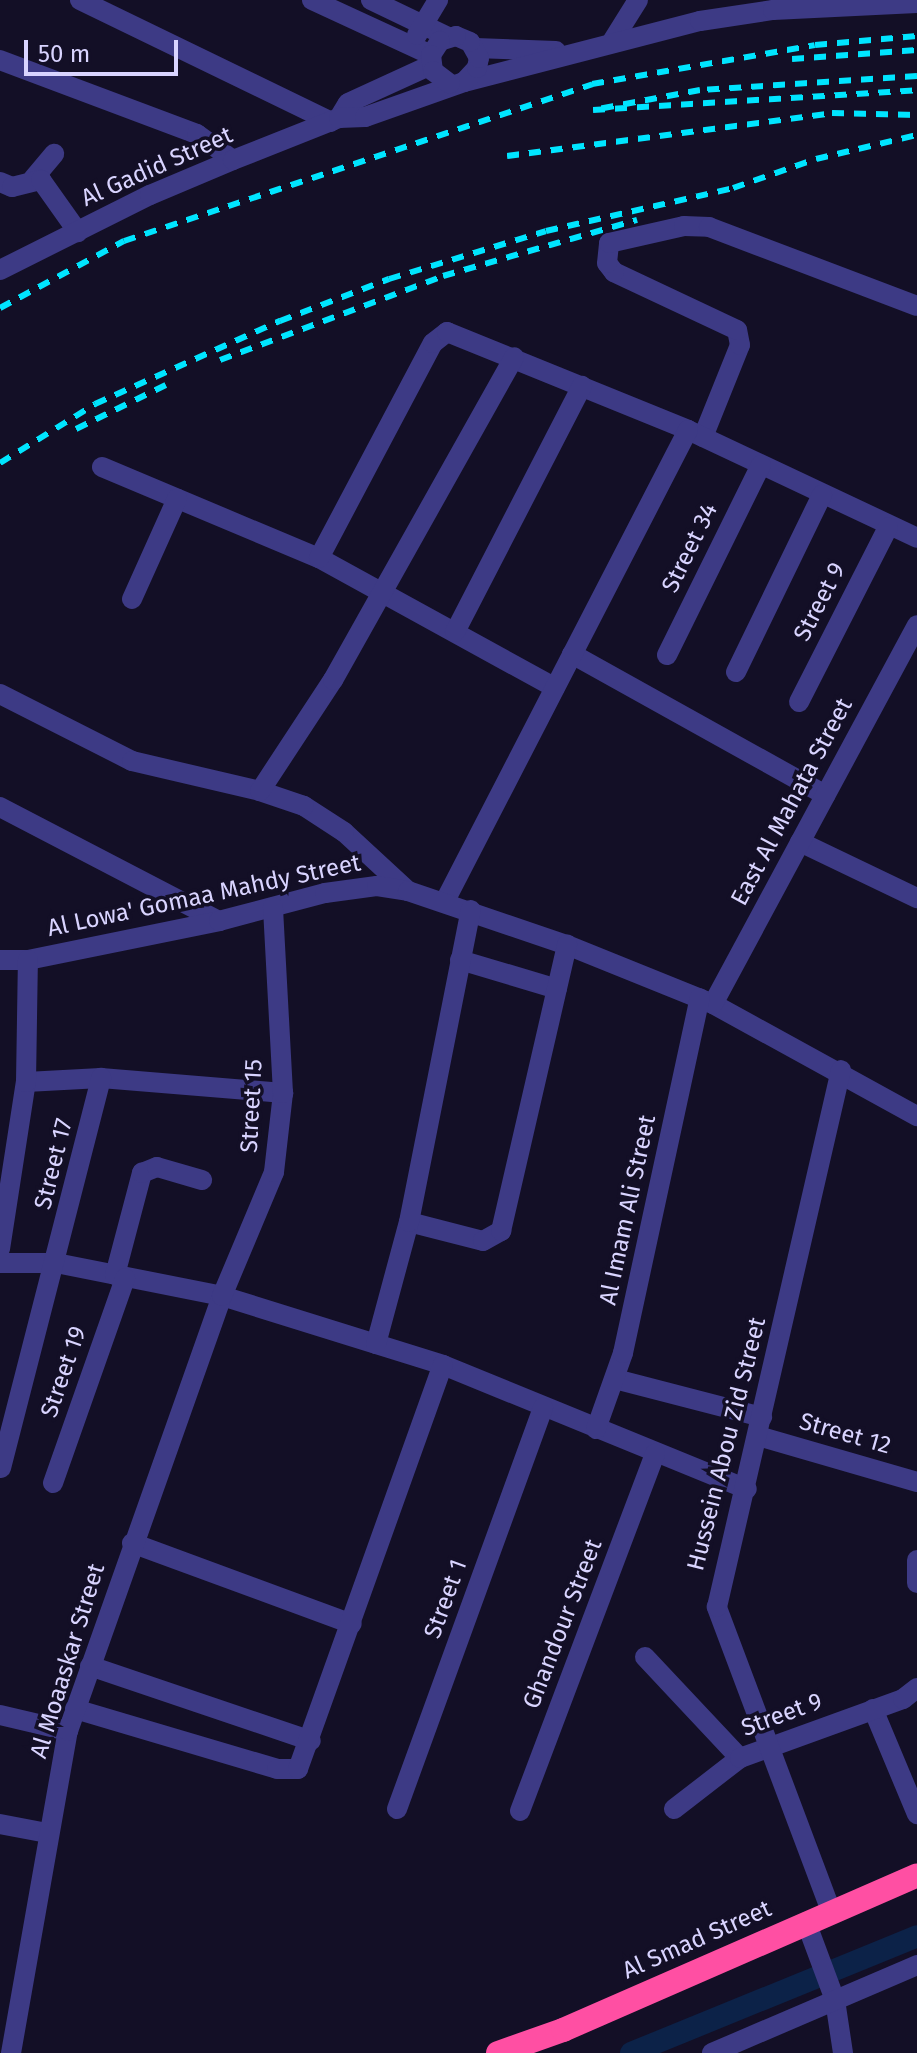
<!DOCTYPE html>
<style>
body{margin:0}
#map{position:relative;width:917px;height:2053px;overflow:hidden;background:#130f26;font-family:"Fira Sans",sans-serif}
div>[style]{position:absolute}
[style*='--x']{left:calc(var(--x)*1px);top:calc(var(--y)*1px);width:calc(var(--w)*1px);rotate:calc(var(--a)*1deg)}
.canal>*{height:22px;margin:-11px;padding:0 11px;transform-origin:11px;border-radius:11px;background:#0c2248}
.minor>*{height:20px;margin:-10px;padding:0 10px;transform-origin:10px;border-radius:10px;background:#3d3a85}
.highway>*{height:24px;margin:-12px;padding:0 12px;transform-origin:12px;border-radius:12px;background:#ff4fa3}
.rail>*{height:6px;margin-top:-3px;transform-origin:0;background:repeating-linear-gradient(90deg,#00e5ff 0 12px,transparent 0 22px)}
span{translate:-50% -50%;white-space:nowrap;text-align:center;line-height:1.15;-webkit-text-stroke:7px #130f26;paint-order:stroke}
.street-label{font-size:24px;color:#d9d4ff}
.scale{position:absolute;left:24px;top:40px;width:154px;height:36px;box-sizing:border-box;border:4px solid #d9d4ff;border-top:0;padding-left:10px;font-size:24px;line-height:28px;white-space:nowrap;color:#d9d4ff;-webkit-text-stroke:6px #130f26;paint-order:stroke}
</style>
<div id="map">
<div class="canal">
<i style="--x:631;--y:2053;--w:309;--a:-22.2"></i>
</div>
<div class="minor">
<i style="--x:80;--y:0;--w:279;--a:25.9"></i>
<i style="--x:312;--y:0;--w:131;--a:24.8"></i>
<i style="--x:371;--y:0;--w:85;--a:25.7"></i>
<i style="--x:417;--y:35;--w:41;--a:-59"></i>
<i style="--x:613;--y:40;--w:47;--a:-58"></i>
<i style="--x:475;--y:48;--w:81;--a:2.1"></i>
<i style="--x:0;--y:60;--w:210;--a:20.6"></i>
<i style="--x:197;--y:134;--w:44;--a:35.8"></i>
<i style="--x:464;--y:82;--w:244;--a:-14.5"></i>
<i style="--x:700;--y:21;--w:74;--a:-8.6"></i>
<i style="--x:773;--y:10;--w:144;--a:-2.8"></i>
<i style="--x:339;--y:118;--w:17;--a:-59"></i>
<i style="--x:348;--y:103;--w:91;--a:-24.6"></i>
<i style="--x:33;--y:179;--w:33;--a:-50"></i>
<i style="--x:0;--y:182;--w:13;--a:23"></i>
<i style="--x:12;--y:187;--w:30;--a:-14"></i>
<i style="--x:41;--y:180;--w:64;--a:54.6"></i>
<i style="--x:0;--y:270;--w:168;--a:-26.6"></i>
<i style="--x:150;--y:195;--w:90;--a:-22.9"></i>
<i style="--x:233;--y:160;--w:114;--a:-21.6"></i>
<i style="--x:339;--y:118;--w:26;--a:-2"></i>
<i style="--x:365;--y:117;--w:105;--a:-19.5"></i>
<i style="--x:464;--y:82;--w:19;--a:-47"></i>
<i style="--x:477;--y:68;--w:10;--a:-79"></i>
<i style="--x:479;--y:58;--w:18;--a:-119"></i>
<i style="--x:470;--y:42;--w:15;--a:-157"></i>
<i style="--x:456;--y:36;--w:17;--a:163"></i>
<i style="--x:440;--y:41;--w:17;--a:123"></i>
<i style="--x:431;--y:55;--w:16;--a:83"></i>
<i style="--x:433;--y:71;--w:21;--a:37"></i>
<i style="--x:703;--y:437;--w:99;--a:-68.1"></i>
<i style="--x:740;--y:345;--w:15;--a:-101"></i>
<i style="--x:737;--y:330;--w:136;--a:-154.8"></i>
<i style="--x:614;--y:272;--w:11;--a:-128"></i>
<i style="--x:607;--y:263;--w:20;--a:-84"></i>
<i style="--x:609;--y:243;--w:77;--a:-12.8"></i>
<i style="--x:684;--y:226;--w:25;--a:2"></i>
<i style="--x:709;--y:227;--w:222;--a:20.8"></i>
<i style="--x:102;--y:467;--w:235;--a:22.8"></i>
<i style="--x:319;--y:558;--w:269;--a:28.8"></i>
<i style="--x:319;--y:558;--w:243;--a:-62.1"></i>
<i style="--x:433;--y:343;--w:18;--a:-38"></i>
<i style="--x:447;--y:332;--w:260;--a:22.1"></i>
<i style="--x:688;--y:430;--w:253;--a:25.2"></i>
<i style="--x:132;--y:599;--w:110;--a:-65.8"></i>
<i style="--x:455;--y:632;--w:277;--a:-62.7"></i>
<i style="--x:572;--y:654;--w:290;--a:29.1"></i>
<i style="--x:667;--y:655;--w:212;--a:-63.7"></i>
<i style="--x:736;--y:672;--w:197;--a:-64.1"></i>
<i style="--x:0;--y:694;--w:148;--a:26.9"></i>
<i style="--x:132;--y:761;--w:131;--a:13.2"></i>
<i style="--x:799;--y:702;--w:196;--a:-63"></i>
<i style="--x:0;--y:807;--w:247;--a:27.5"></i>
<i style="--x:800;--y:842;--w:130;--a:25.6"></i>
<i style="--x:408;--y:891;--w:87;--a:-137.3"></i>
<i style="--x:344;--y:832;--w:48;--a:-147"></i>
<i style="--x:304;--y:806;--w:46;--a:-161.2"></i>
<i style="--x:260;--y:791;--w:133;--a:-56.7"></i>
<i style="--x:333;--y:680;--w:370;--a:-60.7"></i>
<i style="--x:445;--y:901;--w:530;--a:-62.71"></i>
<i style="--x:0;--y:960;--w:28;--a:0"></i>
<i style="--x:28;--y:960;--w:195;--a:-11.5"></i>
<i style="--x:219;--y:921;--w:110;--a:-14.8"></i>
<i style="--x:325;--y:893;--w:52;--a:-7.7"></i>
<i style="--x:377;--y:886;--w:31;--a:9"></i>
<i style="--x:408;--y:891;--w:168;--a:18.8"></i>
<i style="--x:567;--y:945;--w:157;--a:22"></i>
<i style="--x:713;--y:1004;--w:233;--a:28.8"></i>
<i style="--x:460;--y:960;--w:101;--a:16.6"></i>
<i style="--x:713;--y:1004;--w:430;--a:-61.7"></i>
<i style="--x:26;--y:1082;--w:75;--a:-3.1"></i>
<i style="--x:101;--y:1078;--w:183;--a:4.7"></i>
<i style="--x:409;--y:1222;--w:76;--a:14.4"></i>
<i style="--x:483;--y:1241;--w:21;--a:-29"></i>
<i style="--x:501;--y:1231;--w:294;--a:-77"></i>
<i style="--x:0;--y:1249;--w:169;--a:-81.2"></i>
<i style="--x:26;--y:1082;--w:122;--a:-89.1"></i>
<i style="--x:0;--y:1263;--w:56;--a:0"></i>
<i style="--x:56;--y:1263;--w:169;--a:11.2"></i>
<i style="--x:222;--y:1296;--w:232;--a:17.3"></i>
<i style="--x:443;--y:1365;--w:328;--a:22.2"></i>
<i style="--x:115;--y:1275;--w:106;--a:-75.2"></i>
<i style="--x:142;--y:1173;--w:16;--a:-22"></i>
<i style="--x:157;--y:1167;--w:47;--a:16.1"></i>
<i style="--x:376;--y:1344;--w:126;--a:-74.9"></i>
<i style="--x:409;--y:1222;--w:318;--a:-78.8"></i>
<i style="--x:615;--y:1379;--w:152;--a:14.5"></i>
<i style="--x:596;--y:1429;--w:81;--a:-70.4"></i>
<i style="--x:623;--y:1353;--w:363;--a:-77.8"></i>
<i style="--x:758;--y:1436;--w:166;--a:16.1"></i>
<i style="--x:1;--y:1468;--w:403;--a:-75.6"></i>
<i style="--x:53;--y:1483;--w:217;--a:-70.6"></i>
<i style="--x:132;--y:1543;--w:234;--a:20.2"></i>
<i style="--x:917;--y:1560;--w:23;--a:90"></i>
<i style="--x:645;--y:1657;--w:139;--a:46.8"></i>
<i style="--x:90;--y:1666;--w:233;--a:18.7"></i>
<i style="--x:75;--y:1709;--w:211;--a:16.5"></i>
<i style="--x:277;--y:1769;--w:21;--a:0"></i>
<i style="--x:298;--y:1769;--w:429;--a:-70.3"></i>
<i style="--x:873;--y:1709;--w:114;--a:67.3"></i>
<i style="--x:0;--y:1715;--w:70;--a:13.2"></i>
<i style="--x:397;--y:1809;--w:427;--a:-70"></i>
<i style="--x:674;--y:1809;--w:83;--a:-37.7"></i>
<i style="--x:740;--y:1758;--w:173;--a:-19.9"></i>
<i style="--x:903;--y:1699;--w:18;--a:-38"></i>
<i style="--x:520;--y:1811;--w:382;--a:-69.3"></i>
<i style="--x:0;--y:1824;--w:48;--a:10.8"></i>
<i style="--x:831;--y:1911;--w:325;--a:-110.6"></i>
<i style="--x:717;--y:1607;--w:551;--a:-77"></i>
<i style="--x:806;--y:1922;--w:83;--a:69.6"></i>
<i style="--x:835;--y:2000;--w:54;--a:81.4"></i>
<i style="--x:11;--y:2053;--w:327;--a:-80"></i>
<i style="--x:68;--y:1731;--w:461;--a:-70.5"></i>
<i style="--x:222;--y:1296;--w:134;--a:-67.2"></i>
<i style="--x:274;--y:1172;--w:80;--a:-83.5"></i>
<i style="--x:283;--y:1093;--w:186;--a:-93.1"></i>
<i style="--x:712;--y:2053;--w:223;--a:-23.2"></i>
</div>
<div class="highway">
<i style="--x:498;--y:2053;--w:69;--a:-19.5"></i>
<i style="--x:563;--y:2030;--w:386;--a:-23.6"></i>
</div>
<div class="rail">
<i style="--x:792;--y:59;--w:125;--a:-4.1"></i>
<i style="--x:917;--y:76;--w:217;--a:176.3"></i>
<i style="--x:700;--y:90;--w:109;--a:169.4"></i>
<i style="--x:593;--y:110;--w:325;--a:-3.5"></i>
<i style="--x:507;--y:156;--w:328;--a:-7.5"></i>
<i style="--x:832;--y:113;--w:85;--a:1.3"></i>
<i style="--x:0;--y:308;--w:141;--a:-28.4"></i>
<i style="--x:124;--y:241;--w:494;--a:-18.5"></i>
<i style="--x:592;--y:84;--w:226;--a:-9.9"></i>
<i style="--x:815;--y:45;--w:102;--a:-5"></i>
<i style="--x:220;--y:360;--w:238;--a:-20.6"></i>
<i style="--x:443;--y:276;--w:202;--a:-16.1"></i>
<i style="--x:76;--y:429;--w:100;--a:-26.1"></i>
<i style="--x:0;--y:463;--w:112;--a:-31.8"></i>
<i style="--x:95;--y:404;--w:203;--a:-24.2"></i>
<i style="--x:280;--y:321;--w:117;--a:-21.1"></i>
<i style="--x:389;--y:279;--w:164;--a:-17"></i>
<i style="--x:546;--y:231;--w:192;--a:-12.9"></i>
<i style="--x:733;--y:188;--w:88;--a:-19.3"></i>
<i style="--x:816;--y:159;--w:104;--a:-13.4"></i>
</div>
<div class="street-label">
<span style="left:157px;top:167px;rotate:-24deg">Al Gadid Street</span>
<span style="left:690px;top:548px;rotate:-64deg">Street 34</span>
<span style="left:820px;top:602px;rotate:-63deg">Street 9</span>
<span style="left:792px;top:802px;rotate:-62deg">East Al Mahata Street</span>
<span style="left:204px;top:896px;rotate:-12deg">Al Lowa' Gomaa Mahdy Street</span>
<span style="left:252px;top:1106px;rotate:-87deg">Street 15</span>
<span style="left:54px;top:1164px;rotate:-76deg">Street 17</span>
<span style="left:628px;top:1210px;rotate:-78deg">Al Imam Ali Street</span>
<span style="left:64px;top:1372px;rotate:-71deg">Street 19</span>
<span style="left:845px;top:1434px;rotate:16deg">Street 12</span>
<span style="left:727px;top:1444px;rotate:-76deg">Hussein Abou Zid Street</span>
<span style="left:446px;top:1599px;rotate:-70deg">Street 1</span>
<span style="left:563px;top:1624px;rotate:-69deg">Ghandour Street</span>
<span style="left:68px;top:1661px;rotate:-73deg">Al Moaaskar Street</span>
<span style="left:782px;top:1715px;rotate:-20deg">Street 9</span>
<span style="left:697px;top:1940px;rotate:-24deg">Al Smad Street</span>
</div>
<div class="scale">50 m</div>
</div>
